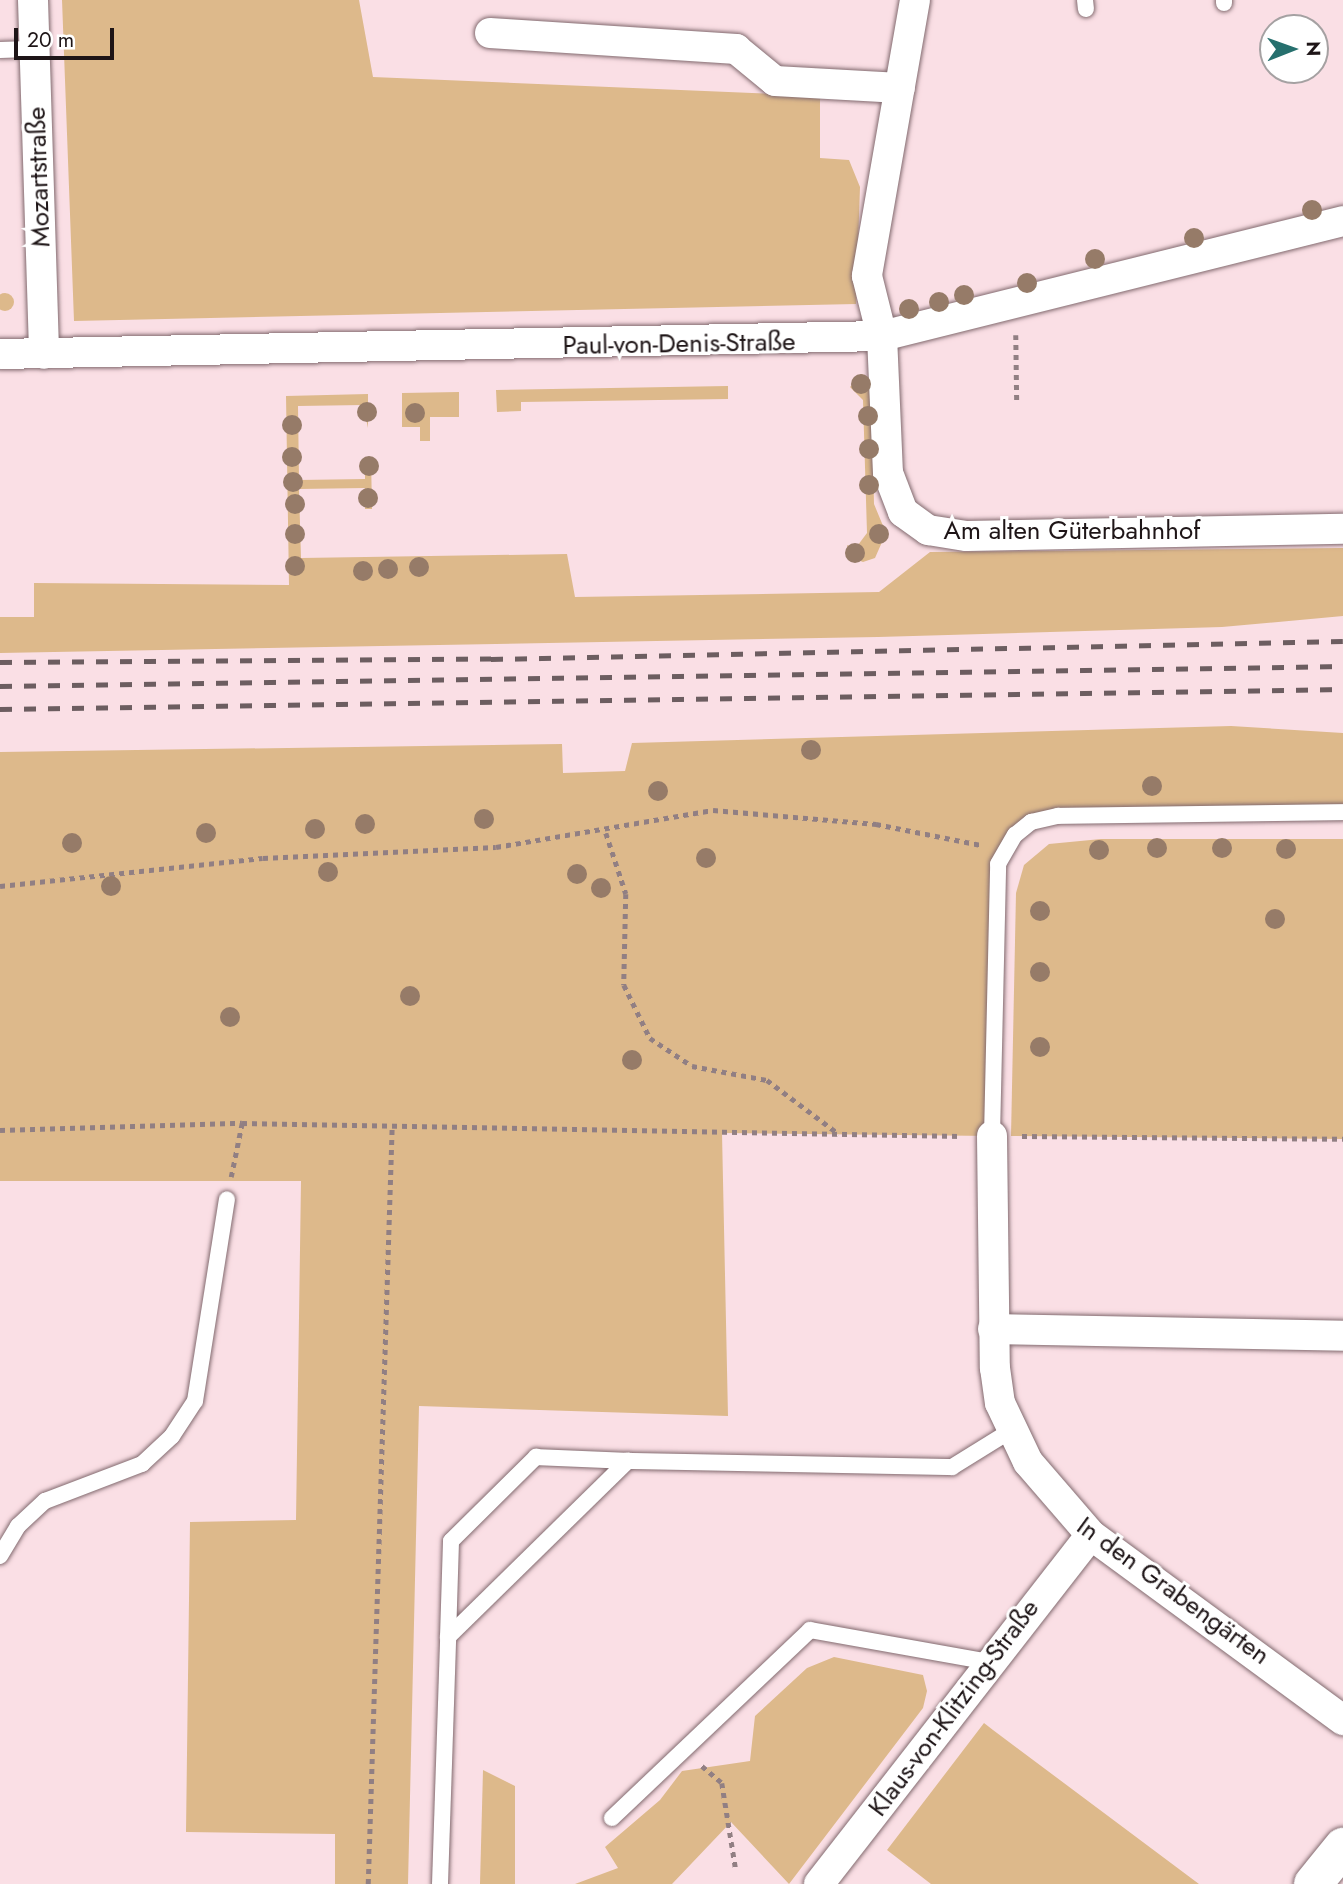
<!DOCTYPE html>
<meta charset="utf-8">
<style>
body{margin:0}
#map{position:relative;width:1343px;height:1884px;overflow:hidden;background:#fadfe5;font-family:Jost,sans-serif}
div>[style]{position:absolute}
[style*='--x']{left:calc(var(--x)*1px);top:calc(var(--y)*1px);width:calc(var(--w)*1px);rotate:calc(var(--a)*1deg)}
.green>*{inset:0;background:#ddb98b}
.round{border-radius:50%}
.path>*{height:4.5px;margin-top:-2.25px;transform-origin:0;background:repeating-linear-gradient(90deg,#917f83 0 5px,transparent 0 10px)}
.roads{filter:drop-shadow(0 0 2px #826a6f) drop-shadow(0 0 2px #826a6f)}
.service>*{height:16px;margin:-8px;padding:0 8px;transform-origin:8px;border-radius:8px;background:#fff}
.minor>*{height:30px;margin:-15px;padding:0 15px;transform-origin:15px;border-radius:15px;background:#fff}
.secondary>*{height:38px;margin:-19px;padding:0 19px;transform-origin:19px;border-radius:19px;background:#fff}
.rail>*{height:5px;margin-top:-2.5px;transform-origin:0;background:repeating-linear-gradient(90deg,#6c5d60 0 12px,transparent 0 24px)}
.trees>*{width:20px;height:20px;margin:-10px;border-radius:50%;background:#967b68}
span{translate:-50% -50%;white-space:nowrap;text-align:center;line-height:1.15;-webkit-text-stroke:6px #fff;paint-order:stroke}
.street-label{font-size:26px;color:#1e1517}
.north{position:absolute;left:1259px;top:14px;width:70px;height:70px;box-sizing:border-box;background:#fff;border:2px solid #a5a1a2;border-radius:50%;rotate:89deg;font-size:19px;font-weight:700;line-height:28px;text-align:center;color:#1e1517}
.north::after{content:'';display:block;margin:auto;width:24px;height:32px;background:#26706e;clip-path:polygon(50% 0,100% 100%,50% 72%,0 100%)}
.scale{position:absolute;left:14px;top:28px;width:100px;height:32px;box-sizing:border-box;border:4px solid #1e1517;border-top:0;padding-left:9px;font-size:21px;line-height:24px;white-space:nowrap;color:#1e1517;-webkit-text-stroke:5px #fff;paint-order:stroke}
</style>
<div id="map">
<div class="green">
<i style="clip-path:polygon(62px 0,359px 0,373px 77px,820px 96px,820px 158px,849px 160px,860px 187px,856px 304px,74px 321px)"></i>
<i class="round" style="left:-4px;top:293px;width:18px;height:18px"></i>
<i style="clip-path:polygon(862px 374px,871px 381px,874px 504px,886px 533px,875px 558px,863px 562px,850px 557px,847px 545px,855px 549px,867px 533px,863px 400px,850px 387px)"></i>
<i style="clip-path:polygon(728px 386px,728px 399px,521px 402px,521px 411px,497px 412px,496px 390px)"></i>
<i style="clip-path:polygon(459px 392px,459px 417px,430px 417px,430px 441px,420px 441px,420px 427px,402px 427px,402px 393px)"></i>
<i style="clip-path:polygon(368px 394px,368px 428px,363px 405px,298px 406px,299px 480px,365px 479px,365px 457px,371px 457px,372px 509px,365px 509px,365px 488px,299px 489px,301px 558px,567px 554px,575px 597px,879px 592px,930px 552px,1343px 548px,1343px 616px,1222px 627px,878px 637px,0 653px,0 617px,34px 617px,34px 583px,289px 585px,286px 396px)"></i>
<i style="clip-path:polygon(1231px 726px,1343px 733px,1343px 812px,1040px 819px,1003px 850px,992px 1136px,722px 1133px,728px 1416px,419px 1406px,408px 1884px,335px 1884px,335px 1834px,186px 1832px,190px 1522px,296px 1520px,301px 1181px,0 1181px,0 752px,562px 744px,563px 773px,625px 771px,632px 743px)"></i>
<i style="clip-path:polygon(1101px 839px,1343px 839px,1343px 1139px,1011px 1136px,1016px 893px,1024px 865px,1049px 844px)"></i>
<i style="clip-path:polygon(834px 1657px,923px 1675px,927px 1691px,923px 1708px,789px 1884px,731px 1822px,672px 1884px,575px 1884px,618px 1868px,605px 1847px,660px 1800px,682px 1771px,750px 1761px,755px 1716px,807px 1668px)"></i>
<i style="clip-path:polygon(984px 1723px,993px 1730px,1199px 1884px,931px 1884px,887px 1850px)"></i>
<i style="clip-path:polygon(483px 1770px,515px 1786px,515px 1884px,480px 1884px)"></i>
</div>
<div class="path">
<i style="--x:1016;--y:335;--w:69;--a:89.2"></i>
<i style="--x:606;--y:833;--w:64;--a:71.8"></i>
<i style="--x:626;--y:894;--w:91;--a:91.3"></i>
<i style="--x:624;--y:985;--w:59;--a:63.9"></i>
<i style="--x:650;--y:1038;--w:50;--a:33.7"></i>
<i style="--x:692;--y:1066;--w:76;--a:10.6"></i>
<i style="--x:767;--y:1080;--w:90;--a:36.9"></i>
<i style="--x:0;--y:886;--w:264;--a:-6.1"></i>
<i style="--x:263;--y:858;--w:233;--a:-2.7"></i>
<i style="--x:496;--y:847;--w:220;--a:-9.7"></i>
<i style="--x:713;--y:810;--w:164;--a:4.9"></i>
<i style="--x:876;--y:824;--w:107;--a:11.3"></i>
<i style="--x:0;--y:1130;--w:242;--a:-1.7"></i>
<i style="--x:242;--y:1123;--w:719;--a:1.04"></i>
<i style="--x:1022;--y:1136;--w:321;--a:0.5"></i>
<i style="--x:231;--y:1177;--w:55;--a:-78.5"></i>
<i style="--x:702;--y:1766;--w:26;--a:40"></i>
<i style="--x:722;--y:1783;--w:88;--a:80.9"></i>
<i style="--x:368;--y:1884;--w:759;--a:-88.19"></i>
</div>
<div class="roads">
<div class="service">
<i style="--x:1085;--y:0;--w:9;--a:84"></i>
<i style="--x:1224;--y:3;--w:3;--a:-90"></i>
<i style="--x:0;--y:50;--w:36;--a:-2"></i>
<i style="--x:992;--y:1136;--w:272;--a:-88.7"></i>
<i style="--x:998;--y:864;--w:34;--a:-60"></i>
<i style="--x:1015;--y:835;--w:21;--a:-39"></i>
<i style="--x:1031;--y:822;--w:28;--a:-13"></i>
<i style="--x:1058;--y:816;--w:285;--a:-0.8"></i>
<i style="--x:0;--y:1556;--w:35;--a:-59"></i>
<i style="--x:18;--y:1526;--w:37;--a:-43"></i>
<i style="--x:45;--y:1501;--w:104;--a:-20.9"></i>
<i style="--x:142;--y:1464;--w:41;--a:-43"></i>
<i style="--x:172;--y:1436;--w:42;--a:-56.7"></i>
<i style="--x:195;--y:1401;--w:204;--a:-81"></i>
<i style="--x:448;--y:1637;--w:96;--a:-88.2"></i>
<i style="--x:451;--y:1541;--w:120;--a:-44.7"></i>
<i style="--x:536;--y:1457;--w:92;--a:2.5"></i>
<i style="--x:612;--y:1818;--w:273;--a:-43.5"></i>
<i style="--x:810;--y:1630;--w:182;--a:10.1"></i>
<i style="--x:440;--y:1884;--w:247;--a:-88.1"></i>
<i style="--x:448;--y:1637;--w:252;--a:-44.4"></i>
<i style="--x:628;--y:1461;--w:324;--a:1.1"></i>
<i style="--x:952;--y:1467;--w:68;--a:-31.8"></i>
</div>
<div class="minor">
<i style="--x:33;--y:0;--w:354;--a:88.2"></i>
<i style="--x:915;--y:0;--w:280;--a:99.9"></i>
<i style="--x:867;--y:276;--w:62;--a:76"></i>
<i style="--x:882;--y:336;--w:137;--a:87.5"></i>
<i style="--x:888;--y:473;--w:42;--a:69"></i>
<i style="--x:903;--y:512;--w:31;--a:36"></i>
<i style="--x:928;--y:530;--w:39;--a:9"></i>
<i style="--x:967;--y:536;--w:376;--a:-1.1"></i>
<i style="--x:490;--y:33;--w:247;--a:3.7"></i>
<i style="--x:736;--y:49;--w:50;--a:39.4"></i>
<i style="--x:775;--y:81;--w:125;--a:3.2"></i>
<i style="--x:0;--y:354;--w:882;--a:-1.17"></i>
<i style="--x:882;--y:336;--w:475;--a:-14"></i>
<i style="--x:992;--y:1136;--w:232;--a:89.3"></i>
<i style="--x:995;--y:1368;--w:35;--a:82"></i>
<i style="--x:1000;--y:1403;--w:65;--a:64.6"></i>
<i style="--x:1028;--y:1462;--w:96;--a:49.2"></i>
<i style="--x:1091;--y:1535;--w:313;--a:36.3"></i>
<i style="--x:993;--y:1329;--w:350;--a:1.1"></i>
<i style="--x:819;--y:1884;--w:442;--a:-52.1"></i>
</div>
<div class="secondary">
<i style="--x:1313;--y:1884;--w:48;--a:-51"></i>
</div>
</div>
<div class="rail">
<i style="--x:0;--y:662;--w:491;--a:-0.4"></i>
<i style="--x:491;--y:659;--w:852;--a:-1.21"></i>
<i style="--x:0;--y:686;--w:1343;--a:-0.85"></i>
<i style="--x:0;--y:709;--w:1343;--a:-0.85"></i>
</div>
<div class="trees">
<i style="left:1312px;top:210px"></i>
<i style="left:1194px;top:238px"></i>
<i style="left:1095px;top:259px"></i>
<i style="left:1027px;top:283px"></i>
<i style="left:964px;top:295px"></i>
<i style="left:939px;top:302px"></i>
<i style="left:909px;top:309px"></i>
<i style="left:861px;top:384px"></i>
<i style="left:367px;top:412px"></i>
<i style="left:415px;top:413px"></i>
<i style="left:868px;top:416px"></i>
<i style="left:292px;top:425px"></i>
<i style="left:869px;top:449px"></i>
<i style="left:292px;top:457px"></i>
<i style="left:369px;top:466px"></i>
<i style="left:293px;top:482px"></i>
<i style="left:869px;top:485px"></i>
<i style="left:368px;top:498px"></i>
<i style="left:295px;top:504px"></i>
<i style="left:295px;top:534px"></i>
<i style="left:879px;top:534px"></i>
<i style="left:855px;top:553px"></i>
<i style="left:295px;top:566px"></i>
<i style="left:419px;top:567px"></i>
<i style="left:388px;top:569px"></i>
<i style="left:363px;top:571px"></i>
<i style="left:811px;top:750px"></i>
<i style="left:1152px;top:786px"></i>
<i style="left:658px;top:791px"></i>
<i style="left:484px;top:819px"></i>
<i style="left:365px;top:824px"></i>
<i style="left:315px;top:829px"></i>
<i style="left:206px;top:833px"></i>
<i style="left:72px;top:843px"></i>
<i style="left:1157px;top:848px"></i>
<i style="left:1222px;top:848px"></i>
<i style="left:1286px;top:849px"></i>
<i style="left:1099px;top:850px"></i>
<i style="left:706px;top:858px"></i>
<i style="left:328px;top:872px"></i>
<i style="left:577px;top:874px"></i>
<i style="left:111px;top:886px"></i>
<i style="left:601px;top:888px"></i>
<i style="left:1040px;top:911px"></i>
<i style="left:1275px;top:919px"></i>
<i style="left:1040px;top:972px"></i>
<i style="left:410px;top:996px"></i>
<i style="left:230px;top:1017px"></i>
<i style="left:1040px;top:1047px"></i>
<i style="left:632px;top:1060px"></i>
</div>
<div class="street-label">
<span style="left:39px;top:177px;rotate:-92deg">Mozartstraße</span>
<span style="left:679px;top:344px;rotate:-1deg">Paul-von-Denis-Straße</span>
<span style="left:1072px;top:531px">Am alten Güterbahnhof</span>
<span style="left:1173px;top:1591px;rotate:36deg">In den Grabengärten</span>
<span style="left:954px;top:1708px;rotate:-53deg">Klaus-von-Klitzing-Straße</span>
</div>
<div class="north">N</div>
<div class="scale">20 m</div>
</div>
